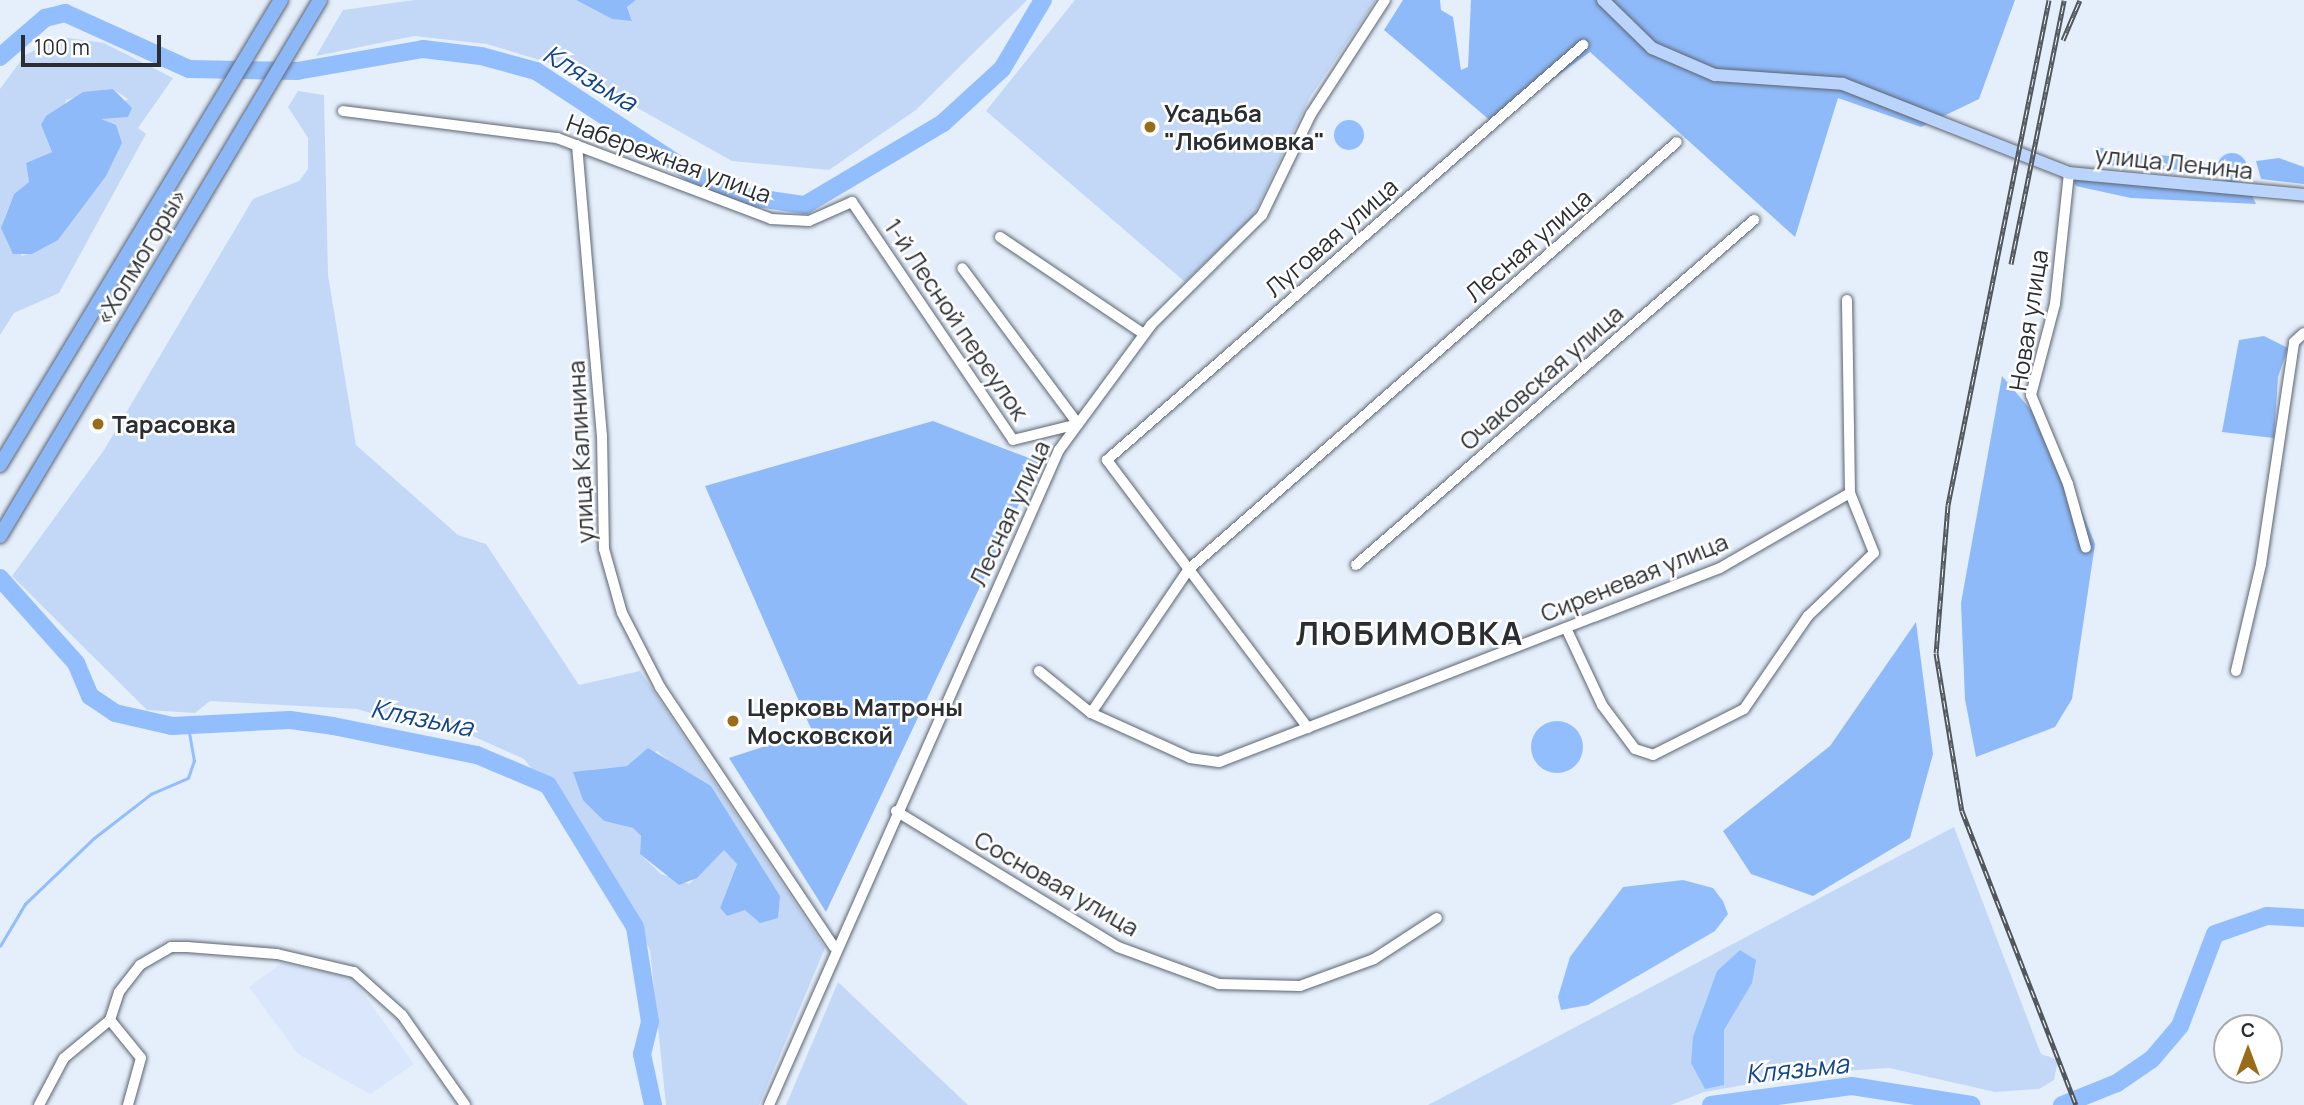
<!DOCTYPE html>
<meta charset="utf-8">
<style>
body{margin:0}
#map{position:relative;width:2304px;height:1105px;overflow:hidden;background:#e5effc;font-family:Manrope,sans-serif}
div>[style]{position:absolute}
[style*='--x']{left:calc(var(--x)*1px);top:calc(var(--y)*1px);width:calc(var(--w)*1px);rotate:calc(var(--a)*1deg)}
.built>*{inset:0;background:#d9e6fb}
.green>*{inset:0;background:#c3d8f7}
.forest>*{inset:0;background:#8fbafa}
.round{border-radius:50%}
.water>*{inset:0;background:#93befe}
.stream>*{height:2.5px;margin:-1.25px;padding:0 1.25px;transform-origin:1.25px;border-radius:1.25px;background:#93befe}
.river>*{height:18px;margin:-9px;padding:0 9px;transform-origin:9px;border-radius:9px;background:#93befe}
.roads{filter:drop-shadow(0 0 2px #5d6570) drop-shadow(0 0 2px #5d6570)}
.minor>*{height:10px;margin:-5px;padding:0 5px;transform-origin:5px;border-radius:5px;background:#fff}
.major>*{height:12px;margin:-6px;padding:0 6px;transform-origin:6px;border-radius:6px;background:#bbd4fb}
.highway>*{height:14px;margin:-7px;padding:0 7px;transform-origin:7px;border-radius:7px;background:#8db8f8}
.rail>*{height:5px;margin-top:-2.5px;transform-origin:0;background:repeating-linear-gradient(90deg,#fff 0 8px,#51575d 0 16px);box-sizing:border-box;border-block:2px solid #51575d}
.dots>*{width:19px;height:19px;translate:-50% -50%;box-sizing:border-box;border:4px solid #fff;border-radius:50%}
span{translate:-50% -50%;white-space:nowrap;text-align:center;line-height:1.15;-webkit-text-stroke:5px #fff;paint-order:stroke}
.poi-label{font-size:24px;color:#2a2e33;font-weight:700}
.left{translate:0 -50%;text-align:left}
.street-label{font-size:24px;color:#2a2e33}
.water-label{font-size:26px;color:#10458e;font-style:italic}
.district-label{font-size:32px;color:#2a2e33;font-weight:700;letter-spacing:2px}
.north{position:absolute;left:2213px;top:1014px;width:70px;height:70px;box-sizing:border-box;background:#fff;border:2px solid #aaabad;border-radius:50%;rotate:0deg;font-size:19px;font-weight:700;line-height:28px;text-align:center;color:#2a2e33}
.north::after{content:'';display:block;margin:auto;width:24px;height:32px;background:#986c1a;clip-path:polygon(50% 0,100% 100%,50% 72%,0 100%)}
.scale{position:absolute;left:21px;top:35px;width:140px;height:32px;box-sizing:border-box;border:4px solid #2a2e33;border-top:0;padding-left:9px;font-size:21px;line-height:24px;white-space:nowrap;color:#2a2e33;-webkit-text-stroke:5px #fff;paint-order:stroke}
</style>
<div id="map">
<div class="built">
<i style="clip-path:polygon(282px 963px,352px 978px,414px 1064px,370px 1094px,298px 1054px,249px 987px)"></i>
</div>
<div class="green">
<i style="clip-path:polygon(414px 0,576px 0,612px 19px,632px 20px,627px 7px,636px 0,1027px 0,916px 110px,829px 170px,732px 161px,566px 68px,487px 44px,414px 36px,316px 56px,343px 10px)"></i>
<i style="clip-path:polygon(1075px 0,1376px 0,1310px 97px,1253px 216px,1185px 282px,986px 111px)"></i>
<i style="clip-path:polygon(evenodd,62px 37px,104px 43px,173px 78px,138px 128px,146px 134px,59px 293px,14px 313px,0 335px,0 89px,25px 55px,62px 37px,113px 89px,128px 99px,100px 118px,122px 143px,109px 167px,58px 240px,22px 256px,4px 219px,14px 194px,29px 182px,26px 163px,52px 152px,41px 125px,64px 110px,66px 100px,113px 89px)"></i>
<i style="clip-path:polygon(evenodd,298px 91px,324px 95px,328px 275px,356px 445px,458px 535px,486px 544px,579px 685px,640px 671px,825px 948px,759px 1105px,666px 1105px,650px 950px,609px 869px,524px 759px,448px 725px,399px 722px,357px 709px,210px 701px,195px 713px,147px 710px,12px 576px,104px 450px,253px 199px,299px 181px,308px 169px,308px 138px,288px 107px,298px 91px,657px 751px,694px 781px,711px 786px,777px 906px,778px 918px,745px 909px,727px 916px,720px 908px,737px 863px,724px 850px,689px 884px,661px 874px,640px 854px,641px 836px,633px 828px,604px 821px,592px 805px,590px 770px,628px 766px,657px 751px)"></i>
<i style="clip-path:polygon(1954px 827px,2041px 1054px,2058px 1060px,2054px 1080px,2039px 1089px,1995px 1092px,1889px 1068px,1812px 1073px,1704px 1092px,1671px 1105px,1428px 1105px)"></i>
<i style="clip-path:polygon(838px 982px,968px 1105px,786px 1105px)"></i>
</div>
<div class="forest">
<i style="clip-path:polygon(576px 0,636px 0,627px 7px,632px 21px,612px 19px)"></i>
<i style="clip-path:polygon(1403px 0,1440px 0,1441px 10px,1453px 17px,1461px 70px,1468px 67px,1471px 0,2015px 0,1979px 99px,1921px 127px,1838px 98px,1795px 237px,1590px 52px,1493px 123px,1384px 30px)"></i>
<i style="clip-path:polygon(113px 89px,132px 108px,128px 117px,101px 119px,116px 125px,122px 143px,106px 176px,58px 240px,32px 254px,13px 254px,1px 228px,14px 194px,29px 182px,26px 163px,52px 152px,41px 125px,46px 116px,83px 92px)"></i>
<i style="clip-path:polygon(2094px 147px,2201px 160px,2213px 172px,2103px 165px)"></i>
<i class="round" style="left:2217px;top:153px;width:30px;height:30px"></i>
<i style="clip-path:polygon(2279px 158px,2304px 167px,2304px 184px,2261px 179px,2256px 161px)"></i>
<i style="clip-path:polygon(2073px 179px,2251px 193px,2256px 204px,2131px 198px,2076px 186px)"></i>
<i style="clip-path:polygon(2264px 336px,2288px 348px,2278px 377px,2274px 438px,2222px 432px,2239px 340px)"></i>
<i style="clip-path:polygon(2002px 376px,2049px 431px,2095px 544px,2072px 699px,2055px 727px,1976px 757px,1965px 699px,1961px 603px)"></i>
<i style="clip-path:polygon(933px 421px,1039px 462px,826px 912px,729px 758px,812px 731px,705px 486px)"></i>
<i style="clip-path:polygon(1916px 622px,1933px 754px,1910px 838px,1813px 896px,1751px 874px,1723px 831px,1830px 746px)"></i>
<i style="clip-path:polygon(648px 748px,711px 786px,780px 896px,778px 918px,760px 923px,745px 910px,727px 916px,720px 908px,737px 864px,724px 850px,697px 878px,679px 885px,640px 854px,641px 836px,633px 828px,604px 821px,583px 800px,573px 772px,627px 766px)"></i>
</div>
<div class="water">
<i class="round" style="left:1334px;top:120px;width:30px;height:30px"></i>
<i class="round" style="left:1531px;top:721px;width:52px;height:52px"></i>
<i style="clip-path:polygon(1683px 880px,1713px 888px,1723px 901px,1728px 914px,1715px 931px,1588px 1005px,1561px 1010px,1558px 997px,1570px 957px,1623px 887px)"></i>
<i style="clip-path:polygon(1740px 950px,1756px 960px,1752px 983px,1724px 1030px,1724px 1085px,1705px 1089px,1691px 1063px,1693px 1037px,1717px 971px)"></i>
</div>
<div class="stream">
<i style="--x:0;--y:946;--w:49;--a:-59.2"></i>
<i style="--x:25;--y:904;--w:95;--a:-43.7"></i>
<i style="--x:94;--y:838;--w:72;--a:-37.7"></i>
<i style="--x:151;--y:794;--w:40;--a:-23.4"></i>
<i style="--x:188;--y:778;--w:18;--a:-71"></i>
<i style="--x:194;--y:761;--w:35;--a:-100"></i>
</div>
<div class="river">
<i style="--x:0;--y:57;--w:60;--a:-40.9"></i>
<i style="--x:45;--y:18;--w:21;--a:-14"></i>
<i style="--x:65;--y:13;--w:136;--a:24.3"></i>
<i style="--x:189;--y:69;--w:108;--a:1.1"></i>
<i style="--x:297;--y:71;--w:128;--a:-9.9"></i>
<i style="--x:423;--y:49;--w:58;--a:6.9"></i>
<i style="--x:481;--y:56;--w:57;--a:15.3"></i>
<i style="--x:536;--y:71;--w:184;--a:33.3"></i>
<i style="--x:690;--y:172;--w:58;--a:24.4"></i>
<i style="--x:743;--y:196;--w:63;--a:8.3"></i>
<i style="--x:805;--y:205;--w:161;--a:-30.7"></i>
<i style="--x:943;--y:123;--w:80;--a:-42.5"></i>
<i style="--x:1002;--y:69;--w:80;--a:-59.3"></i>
<i style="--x:0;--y:578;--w:114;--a:48.2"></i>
<i style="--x:76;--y:663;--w:36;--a:67"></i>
<i style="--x:90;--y:696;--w:30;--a:34"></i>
<i style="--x:115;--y:713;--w:58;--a:12.8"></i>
<i style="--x:172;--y:726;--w:118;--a:-2.9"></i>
<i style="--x:290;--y:720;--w:43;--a:7.9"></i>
<i style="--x:333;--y:726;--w:147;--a:11.4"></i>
<i style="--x:477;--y:755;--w:77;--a:22.9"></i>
<i style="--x:548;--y:785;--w:167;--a:58.5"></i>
<i style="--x:635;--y:927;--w:96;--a:81"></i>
<i style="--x:650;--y:1022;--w:33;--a:104"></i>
<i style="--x:642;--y:1054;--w:52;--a:77.8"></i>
<i style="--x:1711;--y:1105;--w:142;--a:-7.7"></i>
<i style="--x:1852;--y:1086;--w:121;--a:9"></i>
<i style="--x:2062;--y:1105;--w:59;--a:-21.8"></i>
<i style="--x:2117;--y:1083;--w:42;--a:-34.4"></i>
<i style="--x:2152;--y:1059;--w:43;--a:-49.7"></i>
<i style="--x:2180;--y:1026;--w:98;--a:-69.2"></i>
<i style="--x:2215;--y:934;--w:55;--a:-19.1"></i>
<i style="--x:2267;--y:916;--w:37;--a:3"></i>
</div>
<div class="roads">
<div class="minor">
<i style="--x:343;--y:111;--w:216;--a:7.2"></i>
<i style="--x:557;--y:138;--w:229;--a:20.7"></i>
<i style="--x:771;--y:219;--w:38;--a:3"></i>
<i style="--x:809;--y:221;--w:47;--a:-23.8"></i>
<i style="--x:852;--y:202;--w:287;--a:55.9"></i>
<i style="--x:1013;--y:440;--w:67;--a:-13.8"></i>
<i style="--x:1078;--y:424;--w:194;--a:-126.6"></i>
<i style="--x:577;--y:145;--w:291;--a:85.1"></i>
<i style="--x:602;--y:435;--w:114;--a:89"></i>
<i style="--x:604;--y:549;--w:66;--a:74.3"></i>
<i style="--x:622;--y:613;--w:83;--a:62.8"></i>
<i style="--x:660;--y:687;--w:313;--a:56.2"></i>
<i style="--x:2069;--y:173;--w:132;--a:96.1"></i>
<i style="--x:2055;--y:304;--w:94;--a:104.8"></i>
<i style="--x:2031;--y:395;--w:96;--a:67.4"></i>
<i style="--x:2068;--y:484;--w:66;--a:74.3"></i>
<i style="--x:1000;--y:237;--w:174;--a:34"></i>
<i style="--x:1356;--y:565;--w:527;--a:-40.92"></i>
<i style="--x:1566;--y:628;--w:85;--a:64.9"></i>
<i style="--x:1602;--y:705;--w:55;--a:53.1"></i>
<i style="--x:1635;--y:749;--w:19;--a:18"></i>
<i style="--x:1653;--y:755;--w:102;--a:-26.8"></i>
<i style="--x:1744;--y:709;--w:113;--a:-55.5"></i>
<i style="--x:1808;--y:616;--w:91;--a:-43.7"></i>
<i style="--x:1874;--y:553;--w:65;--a:-111.8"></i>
<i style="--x:1850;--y:493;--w:193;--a:-90.9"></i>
<i style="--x:1039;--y:671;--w:67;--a:38.9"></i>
<i style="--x:1091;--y:713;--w:109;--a:24.4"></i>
<i style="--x:1190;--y:758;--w:29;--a:8"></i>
<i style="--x:1219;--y:762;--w:537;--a:-21.17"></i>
<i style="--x:1720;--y:568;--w:150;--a:-30"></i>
<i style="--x:2236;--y:671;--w:110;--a:-76.8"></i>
<i style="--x:2261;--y:564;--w:224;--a:-81.5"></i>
<i style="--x:2294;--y:342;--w:13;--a:-42"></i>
<i style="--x:1091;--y:713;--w:174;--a:-55.8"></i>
<i style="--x:1189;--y:569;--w:648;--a:-41.19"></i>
<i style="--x:1308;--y:728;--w:335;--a:-126.9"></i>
<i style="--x:1107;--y:460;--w:632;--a:-41.08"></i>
<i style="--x:896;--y:811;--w:260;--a:31.5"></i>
<i style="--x:1118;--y:947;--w:108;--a:20.1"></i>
<i style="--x:1219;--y:984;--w:81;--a:1.4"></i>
<i style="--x:1300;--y:986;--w:79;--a:-20"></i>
<i style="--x:1374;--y:959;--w:75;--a:-33.1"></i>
<i style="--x:110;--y:1020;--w:49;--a:50.8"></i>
<i style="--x:141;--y:1058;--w:49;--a:105.5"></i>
<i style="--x:39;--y:1105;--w:53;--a:-62"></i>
<i style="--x:64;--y:1058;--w:60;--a:-39.6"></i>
<i style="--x:110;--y:1020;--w:29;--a:-72"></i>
<i style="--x:119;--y:992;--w:34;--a:-52"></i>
<i style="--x:140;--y:965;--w:36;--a:-30"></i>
<i style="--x:171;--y:947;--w:16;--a:0"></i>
<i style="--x:187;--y:947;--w:90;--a:4.4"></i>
<i style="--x:277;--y:954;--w:79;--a:13.2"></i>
<i style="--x:354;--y:972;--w:64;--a:41.9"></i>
<i style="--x:402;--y:1015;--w:110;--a:55"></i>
<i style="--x:769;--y:1105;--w:716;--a:-66.12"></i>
<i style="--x:1059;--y:450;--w:155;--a:-53.6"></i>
<i style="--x:1151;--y:325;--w:156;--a:-44.7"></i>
<i style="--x:1262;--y:215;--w:112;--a:-64.1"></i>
<i style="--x:1311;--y:114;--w:136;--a:-57"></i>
</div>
<div class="major">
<i style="--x:1603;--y:0;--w:69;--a:44.4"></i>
<i style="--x:1652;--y:48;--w:69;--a:23.2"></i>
<i style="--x:1715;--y:75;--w:128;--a:4"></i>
<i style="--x:1843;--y:84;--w:243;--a:21.5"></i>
<i style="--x:2069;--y:173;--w:236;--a:5.3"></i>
</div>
<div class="highway">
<i style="--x:0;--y:465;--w:543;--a:-58.86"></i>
<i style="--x:0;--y:536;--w:624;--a:-59.16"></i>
</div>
</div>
<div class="rail">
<i style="--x:2049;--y:0;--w:515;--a:101.31"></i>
<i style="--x:1948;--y:505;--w:148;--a:94.6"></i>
<i style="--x:1936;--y:653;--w:160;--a:80.7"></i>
<i style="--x:1962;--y:811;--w:315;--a:68.8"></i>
<i style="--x:2063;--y:40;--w:43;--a:-67"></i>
<i style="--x:2011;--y:264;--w:269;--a:-78.6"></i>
</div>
<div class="dots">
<i style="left:1150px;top:127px;background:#986c1a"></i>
<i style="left:98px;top:424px;background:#986c1a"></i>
<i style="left:733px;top:721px;background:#986c1a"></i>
</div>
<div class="poi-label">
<span class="left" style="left:1164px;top:127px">Усадьба<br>"Любимовка"</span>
<span class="left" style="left:112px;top:424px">Тарасовка</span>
<span class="left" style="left:747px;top:721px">Церковь Матроны<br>Московской</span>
</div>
<div class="street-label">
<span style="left:669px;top:158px;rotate:20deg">Набережная улица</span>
<span style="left:2174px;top:162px;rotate:6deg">улица Ленина</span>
<span style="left:1331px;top:237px;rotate:-41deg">Луговая улица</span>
<span style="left:1528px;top:245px;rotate:-41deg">Лесная улица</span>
<span style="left:140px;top:256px;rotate:-59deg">«Холмогоры»</span>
<span style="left:957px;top:319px;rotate:56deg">1-й Лесной переулок</span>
<span style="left:2028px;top:320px;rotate:-81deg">Новая улица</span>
<span style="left:1541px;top:377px;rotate:-41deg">Очаковская улица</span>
<span style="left:580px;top:452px;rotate:-93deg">улица Калинина</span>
<span style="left:1009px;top:513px;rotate:-65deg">Лесная улица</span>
<span style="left:1634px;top:577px;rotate:-22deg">Сиреневая улица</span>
<span style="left:1057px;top:883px;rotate:30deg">Сосновая улица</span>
</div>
<div class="water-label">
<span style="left:590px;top:78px;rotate:31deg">Клязьма</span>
<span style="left:422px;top:718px;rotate:11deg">Клязьма</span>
<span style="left:1797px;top:1069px;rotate:-6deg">Клязьма</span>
</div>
<div class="district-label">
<span style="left:1410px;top:633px">ЛЮБИМОВКА</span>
</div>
<div class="north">С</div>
<div class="scale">100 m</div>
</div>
